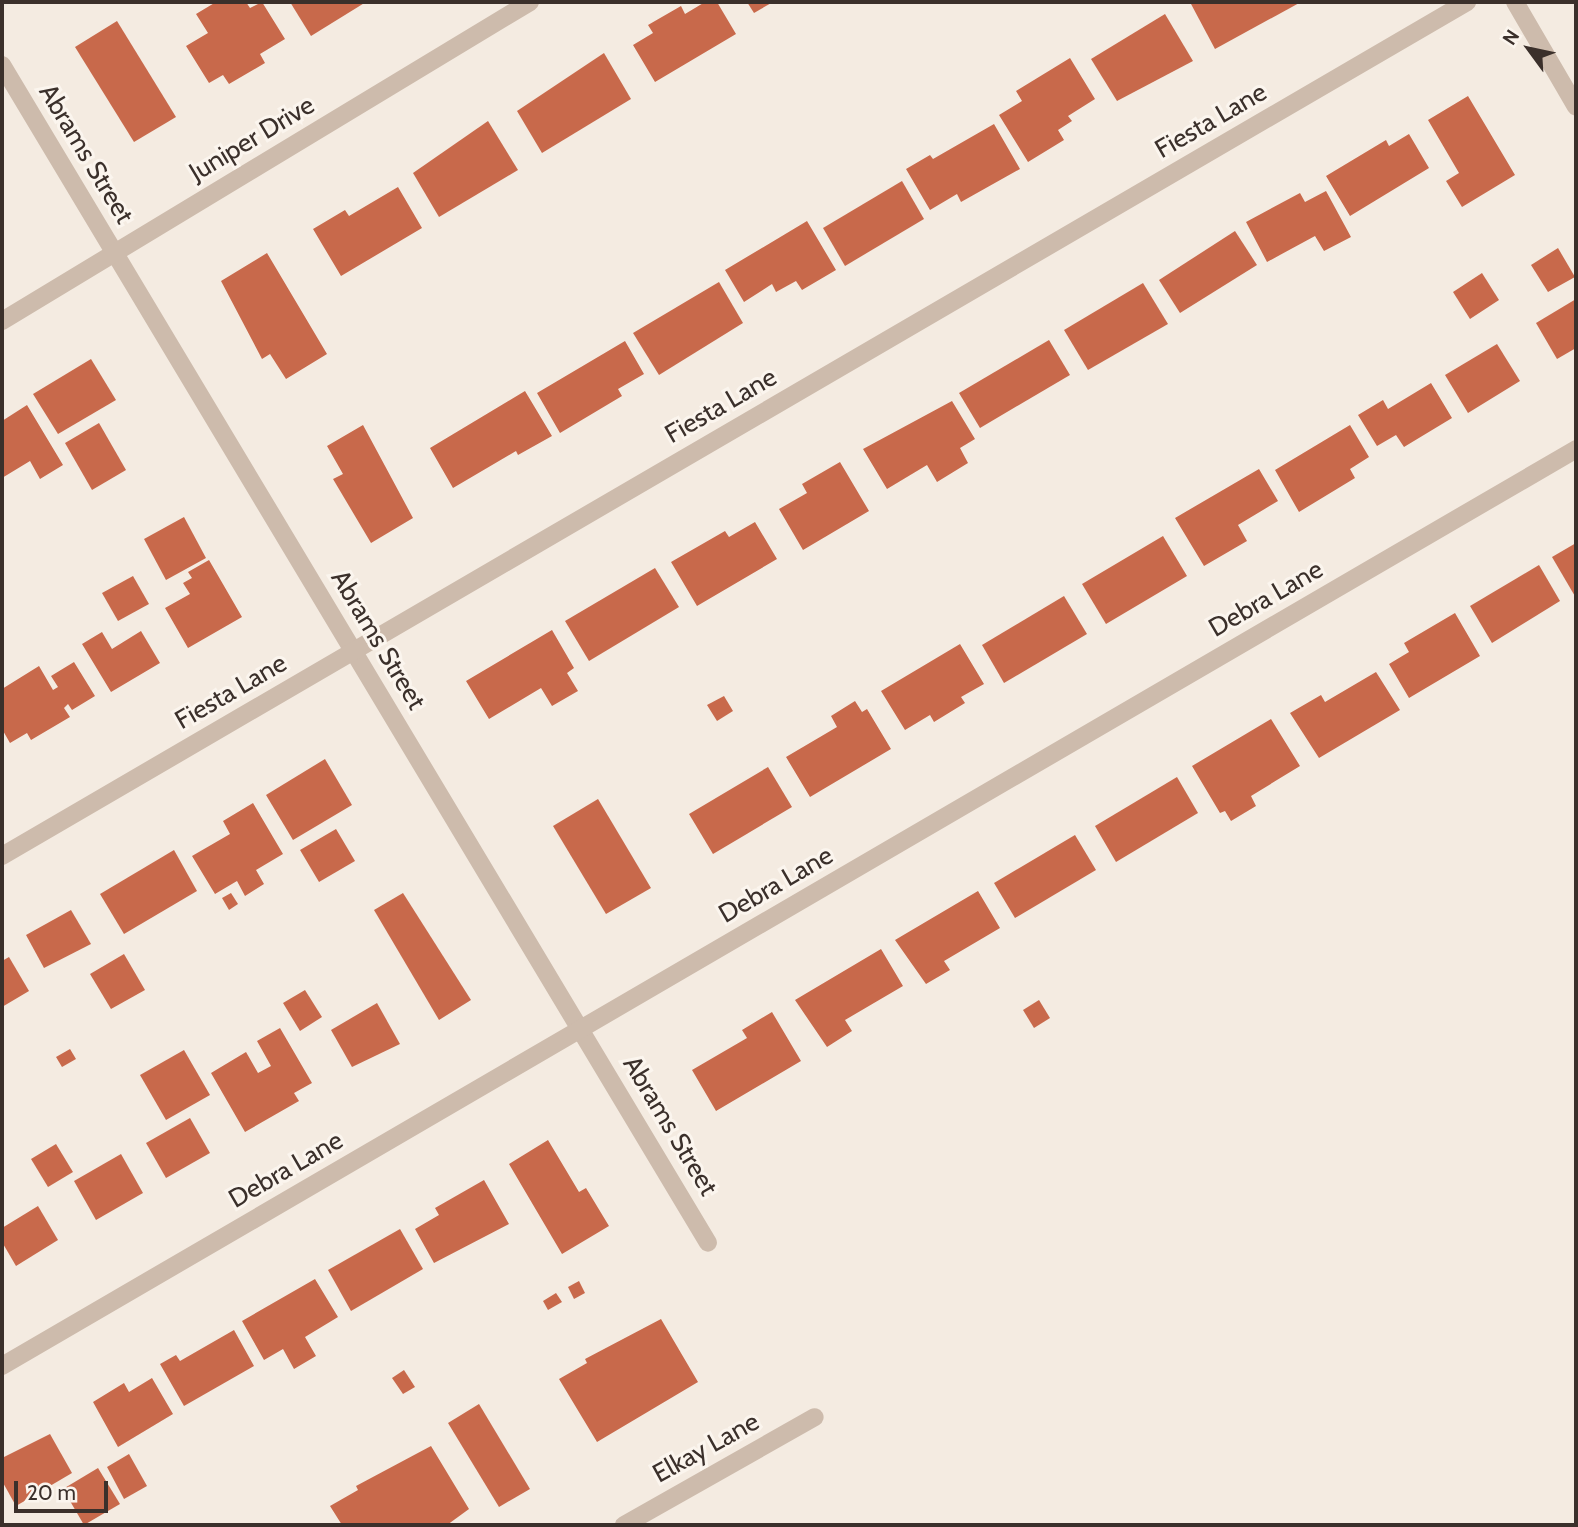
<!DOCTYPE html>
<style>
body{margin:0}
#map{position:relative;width:1578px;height:1527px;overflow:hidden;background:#f4ebe1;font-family:Cabin,sans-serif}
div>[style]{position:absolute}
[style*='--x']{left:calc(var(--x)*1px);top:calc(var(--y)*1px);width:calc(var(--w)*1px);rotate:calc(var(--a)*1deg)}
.building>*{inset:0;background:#c8694b}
.minor>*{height:18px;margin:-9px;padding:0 9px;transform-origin:9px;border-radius:9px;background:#cdbbac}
span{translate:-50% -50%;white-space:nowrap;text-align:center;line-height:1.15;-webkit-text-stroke:6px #fbf5ee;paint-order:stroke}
.street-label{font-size:26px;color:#3b302b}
.frame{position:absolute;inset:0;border:4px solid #3b302b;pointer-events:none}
.north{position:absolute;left:1494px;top:14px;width:70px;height:70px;-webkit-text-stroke:5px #fbf5ee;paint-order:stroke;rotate:303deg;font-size:19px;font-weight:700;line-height:28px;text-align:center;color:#3b302b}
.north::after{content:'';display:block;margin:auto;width:24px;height:32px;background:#3b302b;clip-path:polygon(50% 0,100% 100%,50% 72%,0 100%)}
.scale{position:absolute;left:14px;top:1481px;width:94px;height:32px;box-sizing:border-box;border:4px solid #3b302b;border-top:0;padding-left:9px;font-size:21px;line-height:24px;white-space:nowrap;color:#3b302b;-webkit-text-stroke:5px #fbf5ee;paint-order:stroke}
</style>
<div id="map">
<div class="building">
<i style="clip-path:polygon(216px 2px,246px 2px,250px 8px,262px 2px,285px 39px,260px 54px,265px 63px,229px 84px,223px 75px,209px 83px,186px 46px,208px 33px,196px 14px)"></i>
<i style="clip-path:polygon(290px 2px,366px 2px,311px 36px)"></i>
<i style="clip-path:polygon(705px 2px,717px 2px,736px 34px,655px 82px,633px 45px,653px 33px,648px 25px,681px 6px,685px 14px)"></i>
<i style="clip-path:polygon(747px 2px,773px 2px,754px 13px)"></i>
<i style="clip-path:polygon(1195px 2px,1301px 2px,1215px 49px,1191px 4px)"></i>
<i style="clip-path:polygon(1165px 14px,1193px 61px,1117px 101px,1091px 59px)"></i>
<i style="clip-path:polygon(117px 21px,176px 117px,134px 142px,75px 47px)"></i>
<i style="clip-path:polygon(604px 53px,631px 99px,542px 153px,517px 111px)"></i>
<i style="clip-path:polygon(1070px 58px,1095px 99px,1068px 116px,1072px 121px,1058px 130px,1064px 140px,1028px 162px,999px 115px,1022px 101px,1016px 91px)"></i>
<i style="clip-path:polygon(1468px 96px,1515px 175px,1462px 207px,1446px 181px,1459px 173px,1428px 120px)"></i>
<i style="clip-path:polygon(488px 121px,518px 170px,439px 217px,413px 173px)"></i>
<i style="clip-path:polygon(994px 124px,1020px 169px,961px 202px,957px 194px,930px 210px,906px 169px,930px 155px,933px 159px)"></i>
<i style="clip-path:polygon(1409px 134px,1429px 168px,1350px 216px,1326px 176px,1386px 140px,1389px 146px)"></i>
<i style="clip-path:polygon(902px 181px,924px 219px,845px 266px,823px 228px)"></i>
<i style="clip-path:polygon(398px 187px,422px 228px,341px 276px,313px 229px,345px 210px,349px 216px)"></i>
<i style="clip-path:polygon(1326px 191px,1351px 237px,1324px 251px,1315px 236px,1267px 262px,1246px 222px,1300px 193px,1305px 202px)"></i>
<i style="clip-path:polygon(807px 221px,836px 270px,802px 290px,796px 281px,776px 292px,772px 284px,744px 302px,725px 270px)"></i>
<i style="clip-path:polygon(1235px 231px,1257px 265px,1180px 313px,1159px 280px)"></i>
<i style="clip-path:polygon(1558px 248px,1575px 277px,1548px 292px,1531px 265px)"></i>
<i style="clip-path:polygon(267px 253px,327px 354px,286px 379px,270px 354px,262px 359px,221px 281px)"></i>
<i style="clip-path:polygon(1482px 273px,1499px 300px,1470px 319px,1453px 292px)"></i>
<i style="clip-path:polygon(719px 282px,743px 323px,659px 375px,633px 333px)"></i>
<i style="clip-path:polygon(1143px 283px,1168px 324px,1088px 370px,1064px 330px)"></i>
<i style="clip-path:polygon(1576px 299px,1576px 348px,1557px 359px,1536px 323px)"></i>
<i style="clip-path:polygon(1049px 340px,1070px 375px,980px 428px,959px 393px)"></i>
<i style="clip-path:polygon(625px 341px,644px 374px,618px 389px,622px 396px,560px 433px,537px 393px)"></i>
<i style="clip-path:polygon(1497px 344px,1520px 381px,1468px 413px,1445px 375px)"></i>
<i style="clip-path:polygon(91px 359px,116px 400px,58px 434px,33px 394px)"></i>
<i style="clip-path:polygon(1431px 383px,1452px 418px,1404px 447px,1396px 435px,1377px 446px,1358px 415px,1383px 400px,1388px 409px)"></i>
<i style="clip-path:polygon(525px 391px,552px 436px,518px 455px,516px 451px,453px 488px,430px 448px)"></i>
<i style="clip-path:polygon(952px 401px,975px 439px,960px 448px,968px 463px,937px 482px,927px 465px,887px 489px,863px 449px)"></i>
<i style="clip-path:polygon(27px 405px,63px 465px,40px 479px,30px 461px,2px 478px,2px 421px)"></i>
<i style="clip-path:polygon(99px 423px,126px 470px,92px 490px,65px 443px)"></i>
<i style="clip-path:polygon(363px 425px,413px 518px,371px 543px,333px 479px,343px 474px,327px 446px)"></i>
<i style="clip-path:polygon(1350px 425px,1369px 457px,1350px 469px,1355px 478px,1299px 512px,1275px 470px)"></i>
<i style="clip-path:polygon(840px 462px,869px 511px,803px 550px,779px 509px,807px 493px,802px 484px)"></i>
<i style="clip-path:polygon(1259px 469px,1278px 501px,1238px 525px,1247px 541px,1204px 566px,1175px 518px)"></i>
<i style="clip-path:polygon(184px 517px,206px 558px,166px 580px,144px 539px)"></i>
<i style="clip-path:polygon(755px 522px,777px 559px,697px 606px,671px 562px,725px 531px,729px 537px)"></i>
<i style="clip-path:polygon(1163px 536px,1187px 576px,1106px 624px,1082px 584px)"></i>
<i style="clip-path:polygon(1576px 543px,1576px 598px,1552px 557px)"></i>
<i style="clip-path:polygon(209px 560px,242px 617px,188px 648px,165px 608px,190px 594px,183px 583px,192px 578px,188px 572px)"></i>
<i style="clip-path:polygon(1539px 565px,1560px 601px,1492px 643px,1470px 606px)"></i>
<i style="clip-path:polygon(655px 568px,679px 607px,589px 661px,565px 621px)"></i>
<i style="clip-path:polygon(133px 576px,149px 604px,118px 621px,102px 593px)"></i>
<i style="clip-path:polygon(1064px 596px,1087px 634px,1004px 683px,982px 645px)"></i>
<i style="clip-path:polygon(1455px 613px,1480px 656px,1409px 698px,1389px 664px,1409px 652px,1404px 643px)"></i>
<i style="clip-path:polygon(552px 630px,574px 668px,567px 673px,578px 691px,552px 706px,541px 688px,489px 719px,466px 681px)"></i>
<i style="clip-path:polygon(141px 631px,160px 663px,111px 692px,82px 644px,102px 632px,112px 649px)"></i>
<i style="clip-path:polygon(960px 644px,984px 684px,961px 697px,965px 703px,934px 722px,930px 715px,905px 730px,881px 691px)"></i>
<i style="clip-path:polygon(74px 662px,95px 696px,72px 710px,68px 704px,64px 708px,70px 717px,31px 740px,27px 733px,10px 743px,2px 729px,2px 689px,39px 666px,53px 690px,58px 687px,51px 676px)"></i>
<i style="clip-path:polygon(1376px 672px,1400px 710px,1319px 758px,1290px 713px,1321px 695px,1325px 702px)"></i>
<i style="clip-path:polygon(724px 696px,733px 711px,717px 721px,707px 705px)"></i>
<i style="clip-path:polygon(855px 701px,862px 712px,867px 709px,891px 749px,810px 797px,786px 757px,837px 727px,831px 716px)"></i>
<i style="clip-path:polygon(1271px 719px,1300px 766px,1251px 796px,1256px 806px,1231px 821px,1225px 811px,1220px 813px,1192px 766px)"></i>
<i style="clip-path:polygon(325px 759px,352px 805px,293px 840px,266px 795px)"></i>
<i style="clip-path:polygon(768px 767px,792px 807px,713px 854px,689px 814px)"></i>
<i style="clip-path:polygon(1177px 777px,1198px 813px,1116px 862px,1095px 826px)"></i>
<i style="clip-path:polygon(598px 799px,651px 888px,606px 914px,553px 826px)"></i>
<i style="clip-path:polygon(253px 803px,283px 854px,256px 870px,264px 884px,245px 896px,237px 881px,215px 894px,192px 856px,230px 834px,223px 821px)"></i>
<i style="clip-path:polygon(336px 829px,355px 861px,319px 882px,300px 850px)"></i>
<i style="clip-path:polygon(1075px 835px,1096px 870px,1015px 918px,994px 883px)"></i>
<i style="clip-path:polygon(174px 850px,197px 891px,124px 934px,100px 894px)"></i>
<i style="clip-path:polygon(978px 891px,1000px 928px,944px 961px,950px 970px,926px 984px,895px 940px)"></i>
<i style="clip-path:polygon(231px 893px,238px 904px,229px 910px,222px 898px)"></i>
<i style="clip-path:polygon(403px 893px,471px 1000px,439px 1020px,374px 910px)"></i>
<i style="clip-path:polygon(71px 910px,91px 944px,44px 968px,26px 935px)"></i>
<i style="clip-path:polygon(881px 949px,903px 986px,845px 1020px,852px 1031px,827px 1047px,795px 1000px)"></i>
<i style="clip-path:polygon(124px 954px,145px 990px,111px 1009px,90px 974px)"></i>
<i style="clip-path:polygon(9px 957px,29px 991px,2px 1007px,2px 961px)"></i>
<i style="clip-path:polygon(305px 990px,322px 1017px,300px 1031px,283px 1003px)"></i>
<i style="clip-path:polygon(1039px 1000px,1050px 1018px,1034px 1028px,1023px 1010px)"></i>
<i style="clip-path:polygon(377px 1003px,400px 1044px,352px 1067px,331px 1030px)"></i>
<i style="clip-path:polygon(772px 1012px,801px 1061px,716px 1111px,692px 1070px,747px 1038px,742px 1030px)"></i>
<i style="clip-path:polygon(280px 1028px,312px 1083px,294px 1093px,299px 1101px,245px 1132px,211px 1073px,246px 1052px,258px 1073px,271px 1066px,257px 1041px)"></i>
<i style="clip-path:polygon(70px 1049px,76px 1059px,62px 1067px,56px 1057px)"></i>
<i style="clip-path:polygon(184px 1050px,210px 1095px,166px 1120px,140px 1075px)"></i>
<i style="clip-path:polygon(190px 1118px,210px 1153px,166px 1178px,146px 1143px)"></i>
<i style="clip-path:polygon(548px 1140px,579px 1192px,586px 1188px,609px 1226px,562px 1254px,509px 1164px)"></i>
<i style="clip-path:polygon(56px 1144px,73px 1172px,48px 1187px,31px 1159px)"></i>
<i style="clip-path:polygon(121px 1154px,143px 1193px,96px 1220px,74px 1181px)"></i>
<i style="clip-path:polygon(484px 1180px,509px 1224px,434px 1263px,415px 1229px,439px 1215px,435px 1208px)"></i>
<i style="clip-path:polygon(38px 1206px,58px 1240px,16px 1266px,2px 1242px,2px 1228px)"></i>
<i style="clip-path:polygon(400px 1229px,423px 1269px,351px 1311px,328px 1270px)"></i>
<i style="clip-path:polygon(315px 1279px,338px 1317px,305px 1337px,316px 1356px,294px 1369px,283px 1349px,264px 1360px,242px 1321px)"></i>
<i style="clip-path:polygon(579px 1281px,585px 1293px,574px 1299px,568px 1287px)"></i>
<i style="clip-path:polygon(556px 1293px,562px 1302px,548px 1310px,543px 1301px)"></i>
<i style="clip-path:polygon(661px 1319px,698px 1382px,597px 1442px,559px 1379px,587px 1363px,585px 1359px)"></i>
<i style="clip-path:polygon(234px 1330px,254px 1366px,184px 1406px,160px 1364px,176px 1355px,180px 1361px)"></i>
<i style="clip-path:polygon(404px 1370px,415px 1387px,403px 1394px,392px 1378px)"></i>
<i style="clip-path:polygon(152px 1378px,173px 1414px,118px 1447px,93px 1402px,124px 1383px,129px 1392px)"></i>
<i style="clip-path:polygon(479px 1404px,530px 1489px,499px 1507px,448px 1423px)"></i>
<i style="clip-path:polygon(50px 1434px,72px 1473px,16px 1506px,2px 1481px,2px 1458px)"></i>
<i style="clip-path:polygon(431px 1446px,469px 1509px,447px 1525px,342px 1525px,330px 1506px,358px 1490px,356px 1486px)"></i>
<i style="clip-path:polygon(129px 1454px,147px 1486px,124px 1499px,107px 1467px)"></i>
<i style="clip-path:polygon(98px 1468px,120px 1504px,84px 1525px,63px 1489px)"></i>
</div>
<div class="minor">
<i style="--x:1515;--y:2;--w:121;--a:59.8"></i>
<i style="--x:2;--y:65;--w:1373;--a:59.06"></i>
<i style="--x:2;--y:321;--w:617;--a:-31.14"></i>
<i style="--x:2;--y:856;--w:1696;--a:-30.24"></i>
<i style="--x:2;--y:1366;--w:1822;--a:-30.22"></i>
<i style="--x:624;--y:1525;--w:219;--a:-29.5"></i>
</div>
<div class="street-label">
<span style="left:1211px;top:121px;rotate:-30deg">Fiesta Lane</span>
<span style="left:252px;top:139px;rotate:-31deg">Juniper Drive</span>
<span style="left:86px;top:154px;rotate:59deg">Abrams Street</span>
<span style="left:721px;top:406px;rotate:-30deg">Fiesta Lane</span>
<span style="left:1266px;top:599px;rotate:-30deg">Debra Lane</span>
<span style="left:378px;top:640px;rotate:59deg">Abrams Street</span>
<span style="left:231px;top:692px;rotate:-30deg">Fiesta Lane</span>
<span style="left:776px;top:885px;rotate:-30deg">Debra Lane</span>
<span style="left:670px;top:1126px;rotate:59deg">Abrams Street</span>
<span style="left:286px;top:1170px;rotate:-30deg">Debra Lane</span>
<span style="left:706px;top:1448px;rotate:-29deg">Elkay Lane</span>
</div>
<div class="frame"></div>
<div class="north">N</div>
<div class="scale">20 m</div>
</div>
